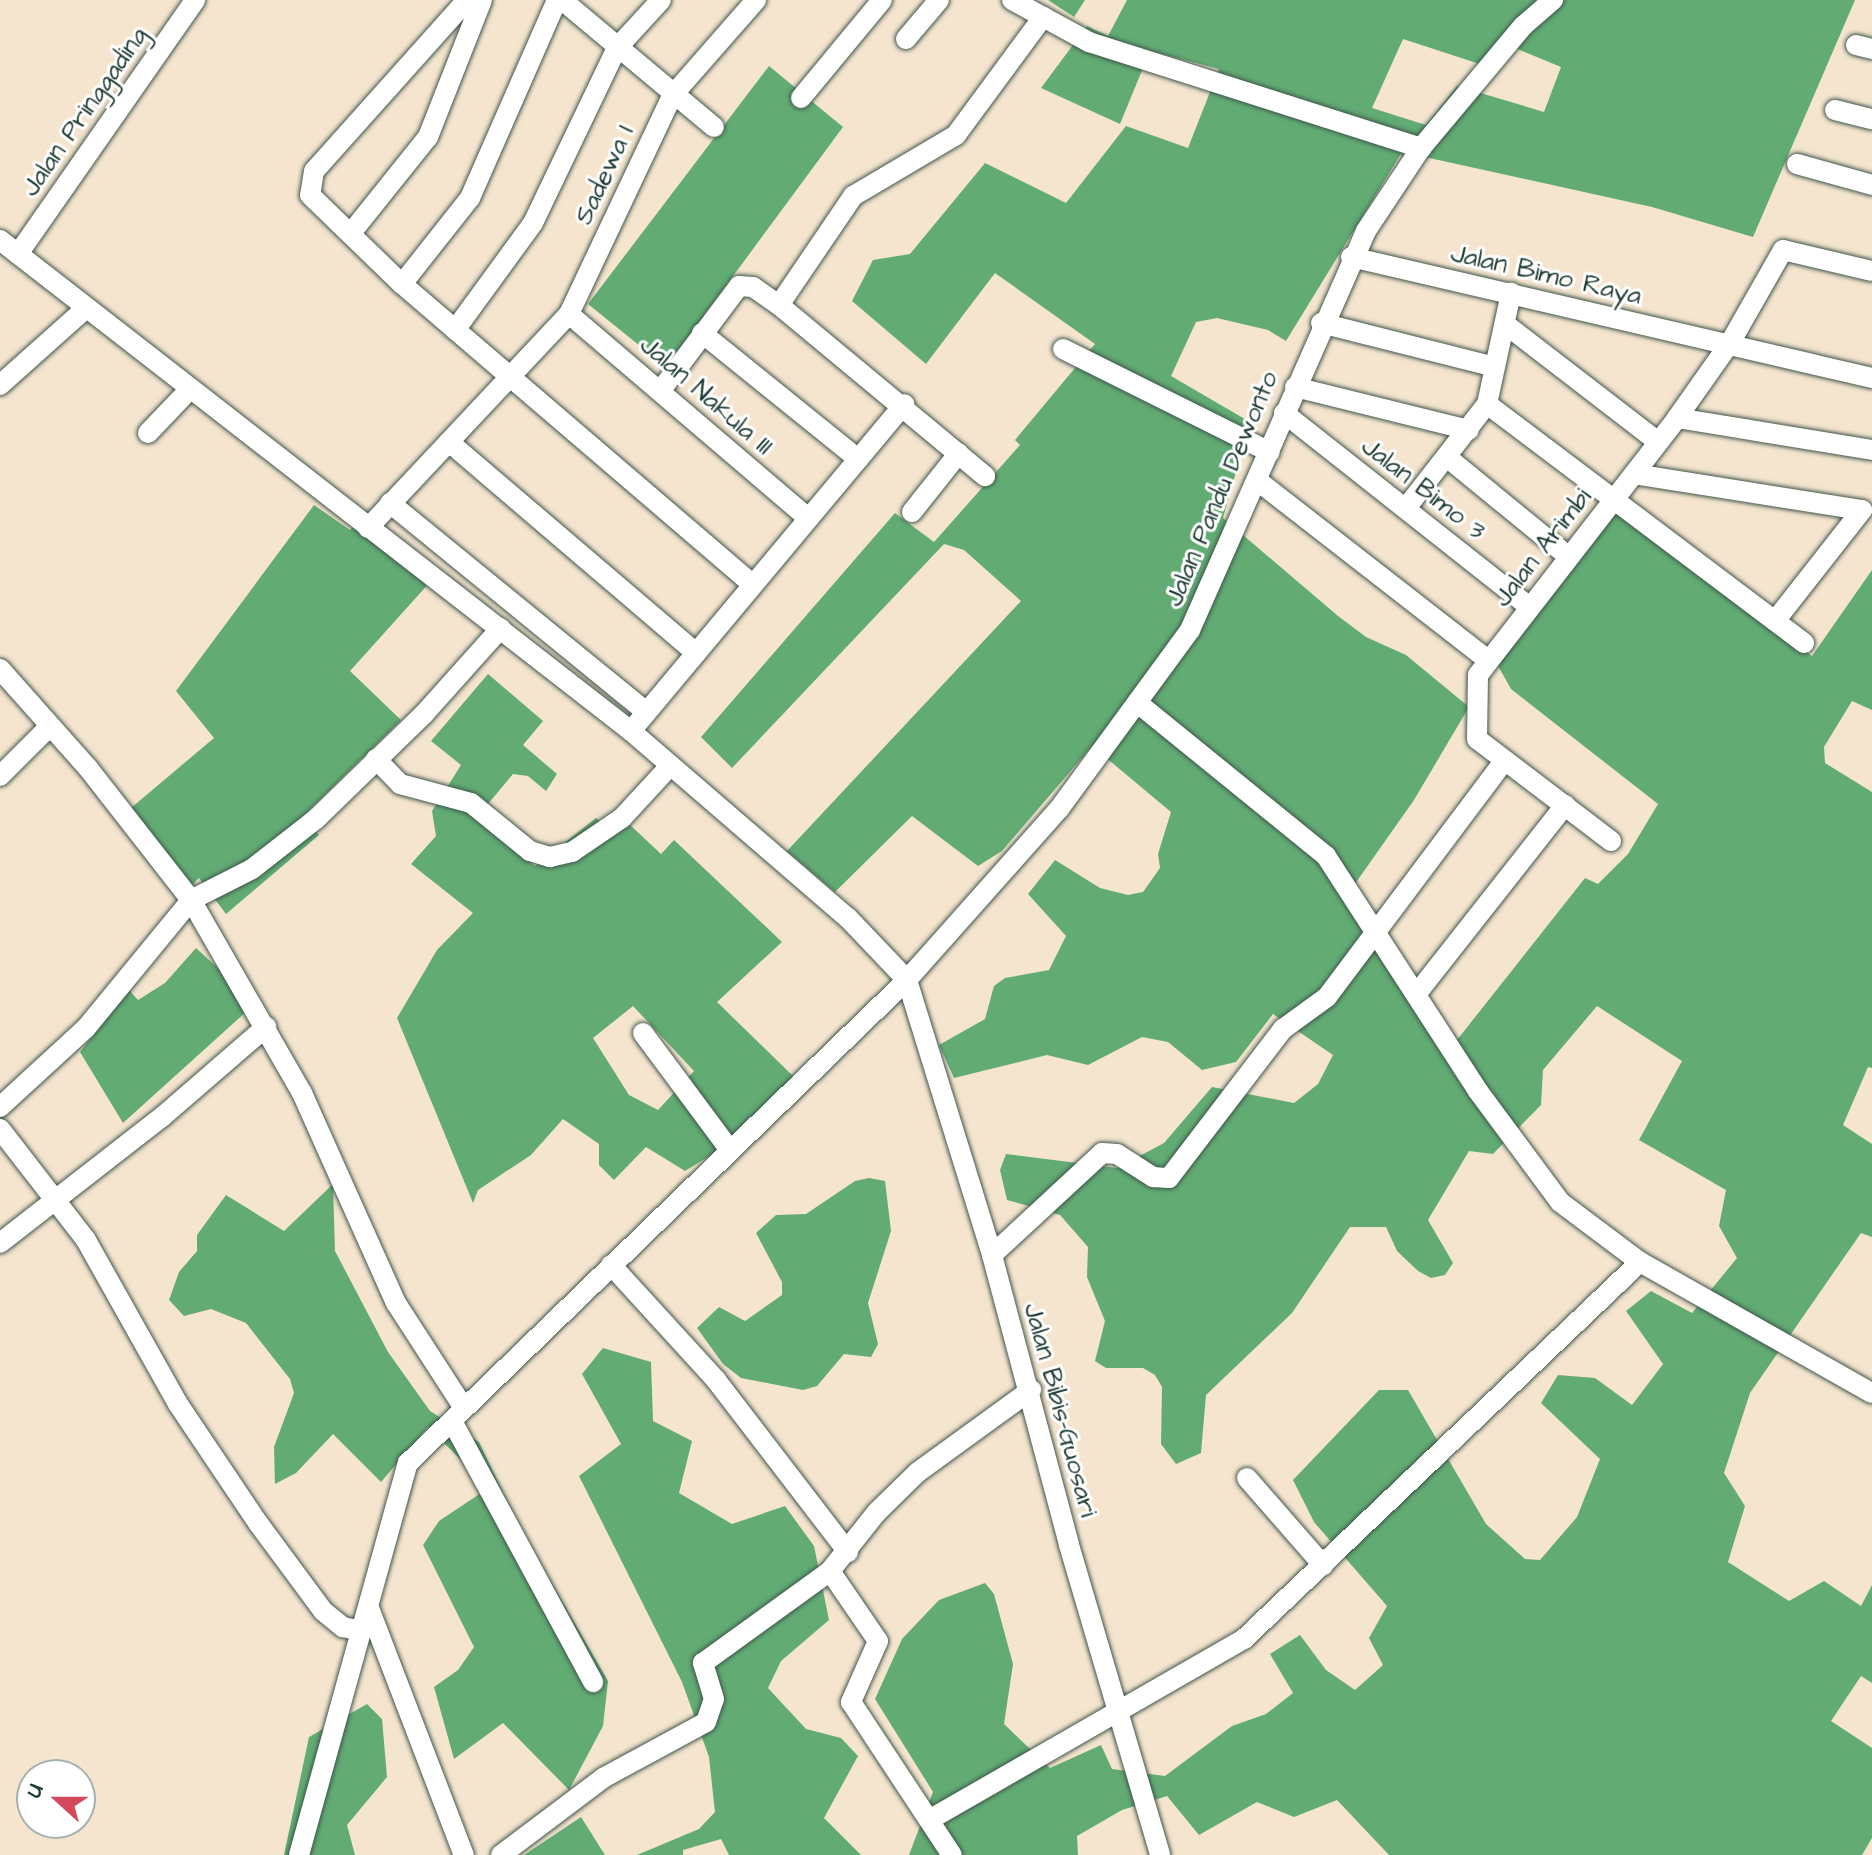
<!DOCTYPE html>
<style>
body{margin:0}
#map{position:relative;width:1872px;height:1855px;overflow:hidden;background:#f5e5cf;font-family:"Architects Daughter",sans-serif}
div>[style]{position:absolute}
[style*='--x']{left:calc(var(--x)*1px);top:calc(var(--y)*1px);width:calc(var(--w)*1px);rotate:calc(var(--a)*1deg)}
.forest>*{inset:0;background:#62ac74}
.roads{filter:drop-shadow(0 0 2px #3f564b) drop-shadow(0 0 2px #3f564b)}
.minor>*{height:20px;margin:-10px;padding:0 10px;transform-origin:10px;border-radius:10px;background:#fff}
span{translate:-50% -50%;white-space:nowrap;text-align:center;line-height:1.15;-webkit-text-stroke:6px #fff;paint-order:stroke}
.street-label{font-size:26px;color:#1f3d34}
.north{position:absolute;left:16px;top:1759px;width:80px;height:80px;box-sizing:border-box;background:#fff;border:2px solid #a5b1ae;border-radius:50%;rotate:291deg;font-size:22px;font-weight:700;line-height:32px;text-align:center;color:#1f3d34}
.north::after{content:'';display:block;margin:auto;width:28px;height:36px;background:#d1495b;clip-path:polygon(50% 0,100% 100%,50% 72%,0 100%)}
</style>
<div id="map">
<div class="forest">
<i style="clip-path:polygon(1048px 0,1085px 0,1074px 17px)"></i>
<i style="clip-path:polygon(evenodd,1127px 0,1855px 0,1753px 237px,1652px 207px,1402px 152px,1286px 341px,1268px 330px,1217px 318px,1196px 322px,1171px 376px,1250px 422px,1223px 518px,1338px 616px,1366px 637px,1406px 655px,1469px 707px,1414px 800px,1345px 898px,1445px 1048px,1457px 1040px,1585px 878px,1598px 884px,1628px 854px,1658px 804px,1511px 689px,1497px 664px,1619px 508px,1812px 656px,1872px 570px,1872px 710px,1852px 701px,1824px 747px,1825px 763px,1872px 792px,1872px 1068px,1868px 1067px,1843px 1125px,1872px 1144px,1872px 1237px,1861px 1233px,1750px 1393px,1724px 1473px,1745px 1506px,1728px 1562px,1789px 1601px,1824px 1581px,1861px 1606px,1872px 1585px,1872px 1683px,1861px 1676px,1831px 1721px,1872px 1748px,1872px 1838px,1862px 1855px,1389px 1855px,1337px 1800px,1294px 1817px,1257px 1802px,1199px 1835px,1167px 1796px,1122px 1810px,1077px 1836px,1078px 1855px,909px 1855px,933px 1792px,875px 1699px,902px 1639px,939px 1600px,985px 1583px,994px 1594px,1013px 1664px,1004px 1724px,1050px 1768px,1101px 1745px,1112px 1769px,1165px 1776px,1232px 1726px,1266px 1714px,1293px 1693px,1270px 1654px,1300px 1635px,1326px 1670px,1355px 1690px,1383px 1665px,1369px 1638px,1387px 1606px,1314px 1522px,1293px 1480px,1379px 1390px,1408px 1390px,1486px 1524px,1525px 1559px,1540px 1560px,1577px 1517px,1600px 1459px,1541px 1403px,1558px 1375px,1595px 1378px,1632px 1405px,1663px 1364px,1626px 1311px,1651px 1291px,1692px 1313px,1737px 1258px,1719px 1226px,1726px 1190px,1639px 1140px,1682px 1061px,1597px 1006px,1543px 1070px,1541px 1105px,1493px 1154px,1469px 1151px,1428px 1220px,1453px 1263px,1445px 1275px,1431px 1278px,1418px 1271px,1397px 1251px,1386px 1227px,1350px 1227px,1292px 1313px,1206px 1395px,1201px 1453px,1176px 1464px,1161px 1444px,1162px 1387px,1155px 1375px,1143px 1368px,1106px 1368px,1095px 1361px,1105px 1321px,1087px 1277px,1088px 1247px,1060px 1215px,1007px 1200px,1000px 1170px,1006px 1154px,1117px 1168px,1164px 1143px,1212px 1087px,1294px 1103px,1318px 1084px,1333px 1055px,1273px 1014px,1236px 1062px,1202px 1070px,1168px 1042px,1142px 1037px,1088px 1065px,1047px 1055px,954px 1078px,939px 1045px,985px 1019px,994px 986px,1005px 978px,1049px 970px,1066px 936px,1028px 894px,1055px 860px,1100px 888px,1128px 895px,1143px 892px,1160px 868px,1158px 854px,1171px 812px,1092px 746px,1002px 851px,978px 866px,912px 816px,835px 892px,787px 851px,1021px 601px,964px 550px,944px 544px,732px 768px,701px 737px,895px 513px,934px 542px,1020px 445px,1015px 440px,1095px 344px,995px 273px,926px 364px,852px 301px,873px 260px,910px 254px,985px 163px,1066px 203px,1126px 126px,1188px 148px,1219px 69px,1150px 51px,1120px 124px,1041px 88px,1087px 26px,1108px 36px,1127px 0,1403px 39px,1495px 69px,1515px 48px,1561px 67px,1544px 112px,1457px 86px,1426px 125px,1372px 108px,1403px 39px)"></i>
<i style="clip-path:polygon(769px 66px,843px 127px,666px 367px,588px 304px)"></i>
<i style="clip-path:polygon(314px 505px,350px 530px,367px 513px,440px 571px,350px 671px,401px 720px,302px 817px,319px 835px,226px 914px,199px 878px,191px 886px,131px 808px,214px 738px,176px 691px)"></i>
<i style="clip-path:polygon(evenodd,488px 674px,543px 721px,523px 745px,557px 774px,546px 791px,528px 776px,513px 774px,478px 816px,535px 866px,596px 818px,614px 833px,629px 824px,661px 854px,674px 840px,782px 942px,717px 1002px,794px 1077px,711px 1155px,685px 1171px,646px 1147px,614px 1180px,599px 1165px,599px 1144px,563px 1119px,531px 1155px,478px 1190px,473px 1203px,397px 1018px,437px 950px,473px 913px,411px 864px,436px 836px,432px 811px,461px 765px,431px 741px,488px 674px,633px 1006px,694px 1071px,658px 1110px,629px 1095px,593px 1038px,633px 1006px)"></i>
<i style="clip-path:polygon(196px 948px,220px 970px,247px 1011px,123px 1123px,80px 1052px,129px 990px,138px 1000px,165px 983px)"></i>
<i style="clip-path:polygon(869px 1178px,885px 1181px,891px 1231px,868px 1303px,878px 1344px,871px 1357px,844px 1354px,817px 1386px,803px 1390px,741px 1378px,723px 1364px,697px 1328px,719px 1307px,745px 1321px,782px 1295px,782px 1282px,756px 1233px,776px 1215px,806px 1214px,855px 1181px)"></i>
<i style="clip-path:polygon(333px 1184px,335px 1251px,388px 1352px,430px 1411px,479px 1442px,520px 1528px,608px 1681px,603px 1726px,569px 1790px,503px 1723px,454px 1759px,434px 1687px,458px 1670px,474px 1647px,423px 1545px,439px 1521px,481px 1493px,471px 1470px,428px 1427px,381px 1482px,333px 1434px,296px 1473px,275px 1484px,274px 1447px,294px 1393px,290px 1379px,246px 1323px,211px 1309px,184px 1316px,169px 1300px,179px 1272px,197px 1251px,197px 1235px,226px 1195px,284px 1231px)"></i>
<i style="clip-path:polygon(603px 1348px,651px 1362px,653px 1421px,692px 1441px,679px 1493px,732px 1524px,785px 1506px,814px 1546px,829px 1620px,781px 1661px,768px 1688px,806px 1729px,841px 1738px,858px 1756px,824px 1818px,861px 1855px,729px 1855px,721px 1839px,683px 1850px,683px 1855px,637px 1855px,699px 1829px,715px 1812px,709px 1757px,682px 1682px,579px 1476px,621px 1444px,582px 1374px)"></i>
<i style="clip-path:polygon(367px 1704px,382px 1719px,387px 1777px,347px 1825px,355px 1855px,284px 1855px,309px 1737px)"></i>
<i style="clip-path:polygon(581px 1817px,605px 1855px,524px 1855px)"></i>
</div>
<div class="roads">
<div class="minor">
<i style="--x:467;--y:0;--w:229;--a:131.8"></i>
<i style="--x:314;--y:171;--w:24;--a:99"></i>
<i style="--x:310;--y:195;--w:128;--a:44.1"></i>
<i style="--x:402;--y:284;--w:462;--a:40.6"></i>
<i style="--x:562;--y:0;--w:198;--a:39.9"></i>
<i style="--x:1012;--y:0;--w:88;--a:28.6"></i>
<i style="--x:1089;--y:42;--w:349;--a:17.7"></i>
<i style="--x:906;--y:39;--w:51;--a:-49.8"></i>
<i style="--x:1856;--y:45;--w:16;--a:14"></i>
<i style="--x:801;--y:98;--w:127;--a:-50.4"></i>
<i style="--x:1835;--y:110;--w:38;--a:14"></i>
<i style="--x:1797;--y:164;--w:78;--a:15.6"></i>
<i style="--x:351;--y:233;--w:123;--a:-51.3"></i>
<i style="--x:428;--y:137;--w:147;--a:-68.5"></i>
<i style="--x:0;--y:240;--w:800;--a:37.89"></i>
<i style="--x:631;--y:731;--w:286;--a:40.8"></i>
<i style="--x:848;--y:918;--w:86;--a:46.4"></i>
<i style="--x:907;--y:980;--w:288;--a:72.8"></i>
<i style="--x:992;--y:1255;--w:300;--a:75.1"></i>
<i style="--x:1069;--y:1545;--w:323;--a:73.6"></i>
<i style="--x:18;--y:254;--w:310;--a:-55.1"></i>
<i style="--x:1351;--y:257;--w:535;--a:13.07"></i>
<i style="--x:402;--y:284;--w:110;--a:-51.7"></i>
<i style="--x:470;--y:198;--w:216;--a:-66.3"></i>
<i style="--x:779;--y:305;--w:268;--a:39.7"></i>
<i style="--x:569;--y:314;--w:314;--a:40.5"></i>
<i style="--x:1321;--y:323;--w:179;--a:14.2"></i>
<i style="--x:1505;--y:324;--w:193;--a:37.6"></i>
<i style="--x:455;--y:330;--w:132;--a:-53.9"></i>
<i style="--x:533;--y:223;--w:194;--a:-64.4"></i>
<i style="--x:617;--y:48;--w:65;--a:-47.5"></i>
<i style="--x:702;--y:333;--w:201;--a:38.9"></i>
<i style="--x:1063;--y:349;--w:231;--a:26.5"></i>
<i style="--x:0;--y:385;--w:115;--a:-41.8"></i>
<i style="--x:1295;--y:387;--w:179;--a:13.9"></i>
<i style="--x:661;--y:390;--w:130;--a:-53.1"></i>
<i style="--x:739;--y:286;--w:14;--a:4"></i>
<i style="--x:753;--y:287;--w:32;--a:35"></i>
<i style="--x:779;--y:305;--w:132;--a:-55.8"></i>
<i style="--x:853;--y:196;--w:120;--a:-30.6"></i>
<i style="--x:956;--y:135;--w:147;--a:-53.6"></i>
<i style="--x:1487;--y:404;--w:397;--a:37"></i>
<i style="--x:1284;--y:413;--w:313;--a:38.3"></i>
<i style="--x:1677;--y:418;--w:198;--a:9.3"></i>
<i style="--x:148;--y:433;--w:59;--a:-46.4"></i>
<i style="--x:449;--y:442;--w:325;--a:40.5"></i>
<i style="--x:1448;--y:458;--w:156;--a:39.3"></i>
<i style="--x:1634;--y:474;--w:231;--a:9"></i>
<i style="--x:1862;--y:510;--w:141;--a:128.1"></i>
<i style="--x:1258;--y:481;--w:291;--a:37.9"></i>
<i style="--x:390;--y:503;--w:330;--a:39.2"></i>
<i style="--x:1406;--y:508;--w:132;--a:-52.1"></i>
<i style="--x:1487;--y:404;--w:114;--a:-77.8"></i>
<i style="--x:912;--y:512;--w:75;--a:-51.5"></i>
<i style="--x:368;--y:528;--w:294;--a:-46.8"></i>
<i style="--x:569;--y:314;--w:241;--a:-64.7"></i>
<i style="--x:672;--y:96;--w:128;--a:-48.8"></i>
<i style="--x:0;--y:669;--w:132;--a:48.4"></i>
<i style="--x:88;--y:768;--w:167;--a:52"></i>
<i style="--x:191;--y:900;--w:223;--a:60.1"></i>
<i style="--x:302;--y:1093;--w:230;--a:65.9"></i>
<i style="--x:396;--y:1303;--w:125;--a:57.1"></i>
<i style="--x:1139;--y:704;--w:241;--a:39.1"></i>
<i style="--x:1326;--y:856;--w:280;--a:57.1"></i>
<i style="--x:1478;--y:1091;--w:138;--a:53.5"></i>
<i style="--x:1560;--y:1202;--w:100;--a:36.9"></i>
<i style="--x:1640;--y:1262;--w:266;--a:29.5"></i>
<i style="--x:631;--y:731;--w:426;--a:-50.1"></i>
<i style="--x:376;--y:759;--w:35;--a:46"></i>
<i style="--x:400;--y:784;--w:73;--a:15"></i>
<i style="--x:471;--y:803;--w:76;--a:39.1"></i>
<i style="--x:530;--y:851;--w:21;--a:17"></i>
<i style="--x:550;--y:857;--w:23;--a:-13"></i>
<i style="--x:572;--y:852;--w:60;--a:-34.2"></i>
<i style="--x:622;--y:818;--w:71;--a:-47.3"></i>
<i style="--x:0;--y:776;--w:69;--a:-45"></i>
<i style="--x:1611;--y:841;--w:168;--a:-142.7"></i>
<i style="--x:1477;--y:739;--w:64;--a:-89.1"></i>
<i style="--x:1478;--y:675;--w:325;--a:-52.2"></i>
<i style="--x:1677;--y:418;--w:92;--a:-54.8"></i>
<i style="--x:1730;--y:343;--w:107;--a:-60.3"></i>
<i style="--x:1783;--y:250;--w:91;--a:13.3"></i>
<i style="--x:1418;--y:992;--w:238;--a:-51.8"></i>
<i style="--x:643;--y:1033;--w:146;--a:53.4"></i>
<i style="--x:0;--y:1107;--w:117;--a:-42.6"></i>
<i style="--x:86;--y:1028;--w:166;--a:-50.6"></i>
<i style="--x:191;--y:900;--w:68;--a:-26.9"></i>
<i style="--x:252;--y:869;--w:81;--a:-38"></i>
<i style="--x:316;--y:819;--w:151;--a:-44.2"></i>
<i style="--x:424;--y:714;--w:115;--a:-48.2"></i>
<i style="--x:0;--y:1129;--w:140;--a:52.2"></i>
<i style="--x:86;--y:1240;--w:188;--a:60.7"></i>
<i style="--x:178;--y:1404;--w:143;--a:56.1"></i>
<i style="--x:258;--y:1523;--w:109;--a:53.5"></i>
<i style="--x:323;--y:1611;--w:26;--a:39"></i>
<i style="--x:343;--y:1627;--w:19;--a:12"></i>
<i style="--x:0;--y:1243;--w:205;--a:-37.9"></i>
<i style="--x:162;--y:1117;--w:138;--a:-40.9"></i>
<i style="--x:992;--y:1255;--w:150;--a:-42.8"></i>
<i style="--x:1102;--y:1153;--w:15;--a:4"></i>
<i style="--x:1117;--y:1154;--w:43;--a:32.6"></i>
<i style="--x:1153;--y:1177;--w:16;--a:4"></i>
<i style="--x:1169;--y:1178;--w:188;--a:-52.6"></i>
<i style="--x:1283;--y:1029;--w:54;--a:-36"></i>
<i style="--x:1327;--y:997;--w:295;--a:-53.1"></i>
<i style="--x:611;--y:1265;--w:156;--a:47.6"></i>
<i style="--x:716;--y:1380;--w:217;--a:52.5"></i>
<i style="--x:452;--y:1421;--w:297;--a:61.6"></i>
<i style="--x:1247;--y:1478;--w:116;--a:48.9"></i>
<i style="--x:830;--y:1571;--w:85;--a:55.6"></i>
<i style="--x:878;--y:1641;--w:67;--a:113.9"></i>
<i style="--x:851;--y:1702;--w:183;--a:56.6"></i>
<i style="--x:369;--y:1608;--w:265;--a:69"></i>
<i style="--x:929;--y:1820;--w:363;--a:-29.9"></i>
<i style="--x:1244;--y:1639;--w:547;--a:-43.59"></i>
<i style="--x:299;--y:1855;--w:407;--a:-74.5"></i>
<i style="--x:408;--y:1463;--w:694;--a:-44.07"></i>
<i style="--x:907;--y:980;--w:229;--a:-48.4"></i>
<i style="--x:1059;--y:809;--w:222;--a:-53.8"></i>
<i style="--x:1190;--y:630;--w:436;--a:-66.2"></i>
<i style="--x:1366;--y:231;--w:100;--a:-56.5"></i>
<i style="--x:1421;--y:148;--w:159;--a:-50.1"></i>
<i style="--x:1523;--y:26;--w:40;--a:-41"></i>
<i style="--x:501;--y:1855;--w:128;--a:-37"></i>
<i style="--x:603;--y:1778;--w:117;--a:-28.5"></i>
<i style="--x:706;--y:1722;--w:24;--a:-71"></i>
<i style="--x:714;--y:1699;--w:38;--a:-107"></i>
<i style="--x:703;--y:1663;--w:157;--a:-35.9"></i>
<i style="--x:830;--y:1571;--w:75;--a:-51.5"></i>
<i style="--x:877;--y:1512;--w:57;--a:-44.3"></i>
<i style="--x:918;--y:1472;--w:140;--a:-36"></i>
</div>
</div>
<div class="street-label">
<span style="left:85px;top:112px;rotate:-55deg">Jalan Pringgading</span>
<span style="left:605px;top:175px;rotate:-65deg">Sadewa I</span>
<span style="left:1546px;top:275px;rotate:13deg">Jalan Bimo Raya</span>
<span style="left:706px;top:396px;rotate:41deg">Jalan Nakula III</span>
<span style="left:1222px;top:489px;rotate:-67deg">Jalan Pandu Dewonto</span>
<span style="left:1423px;top:489px;rotate:38deg">Jalan Bimo 3</span>
<span style="left:1543px;top:548px;rotate:-52deg">Jalan Arimbi</span>
<span style="left:1060px;top:1410px;rotate:75deg">Jalan Bibis-Guosari</span>
</div>
<div class="north">U</div>
</div>
